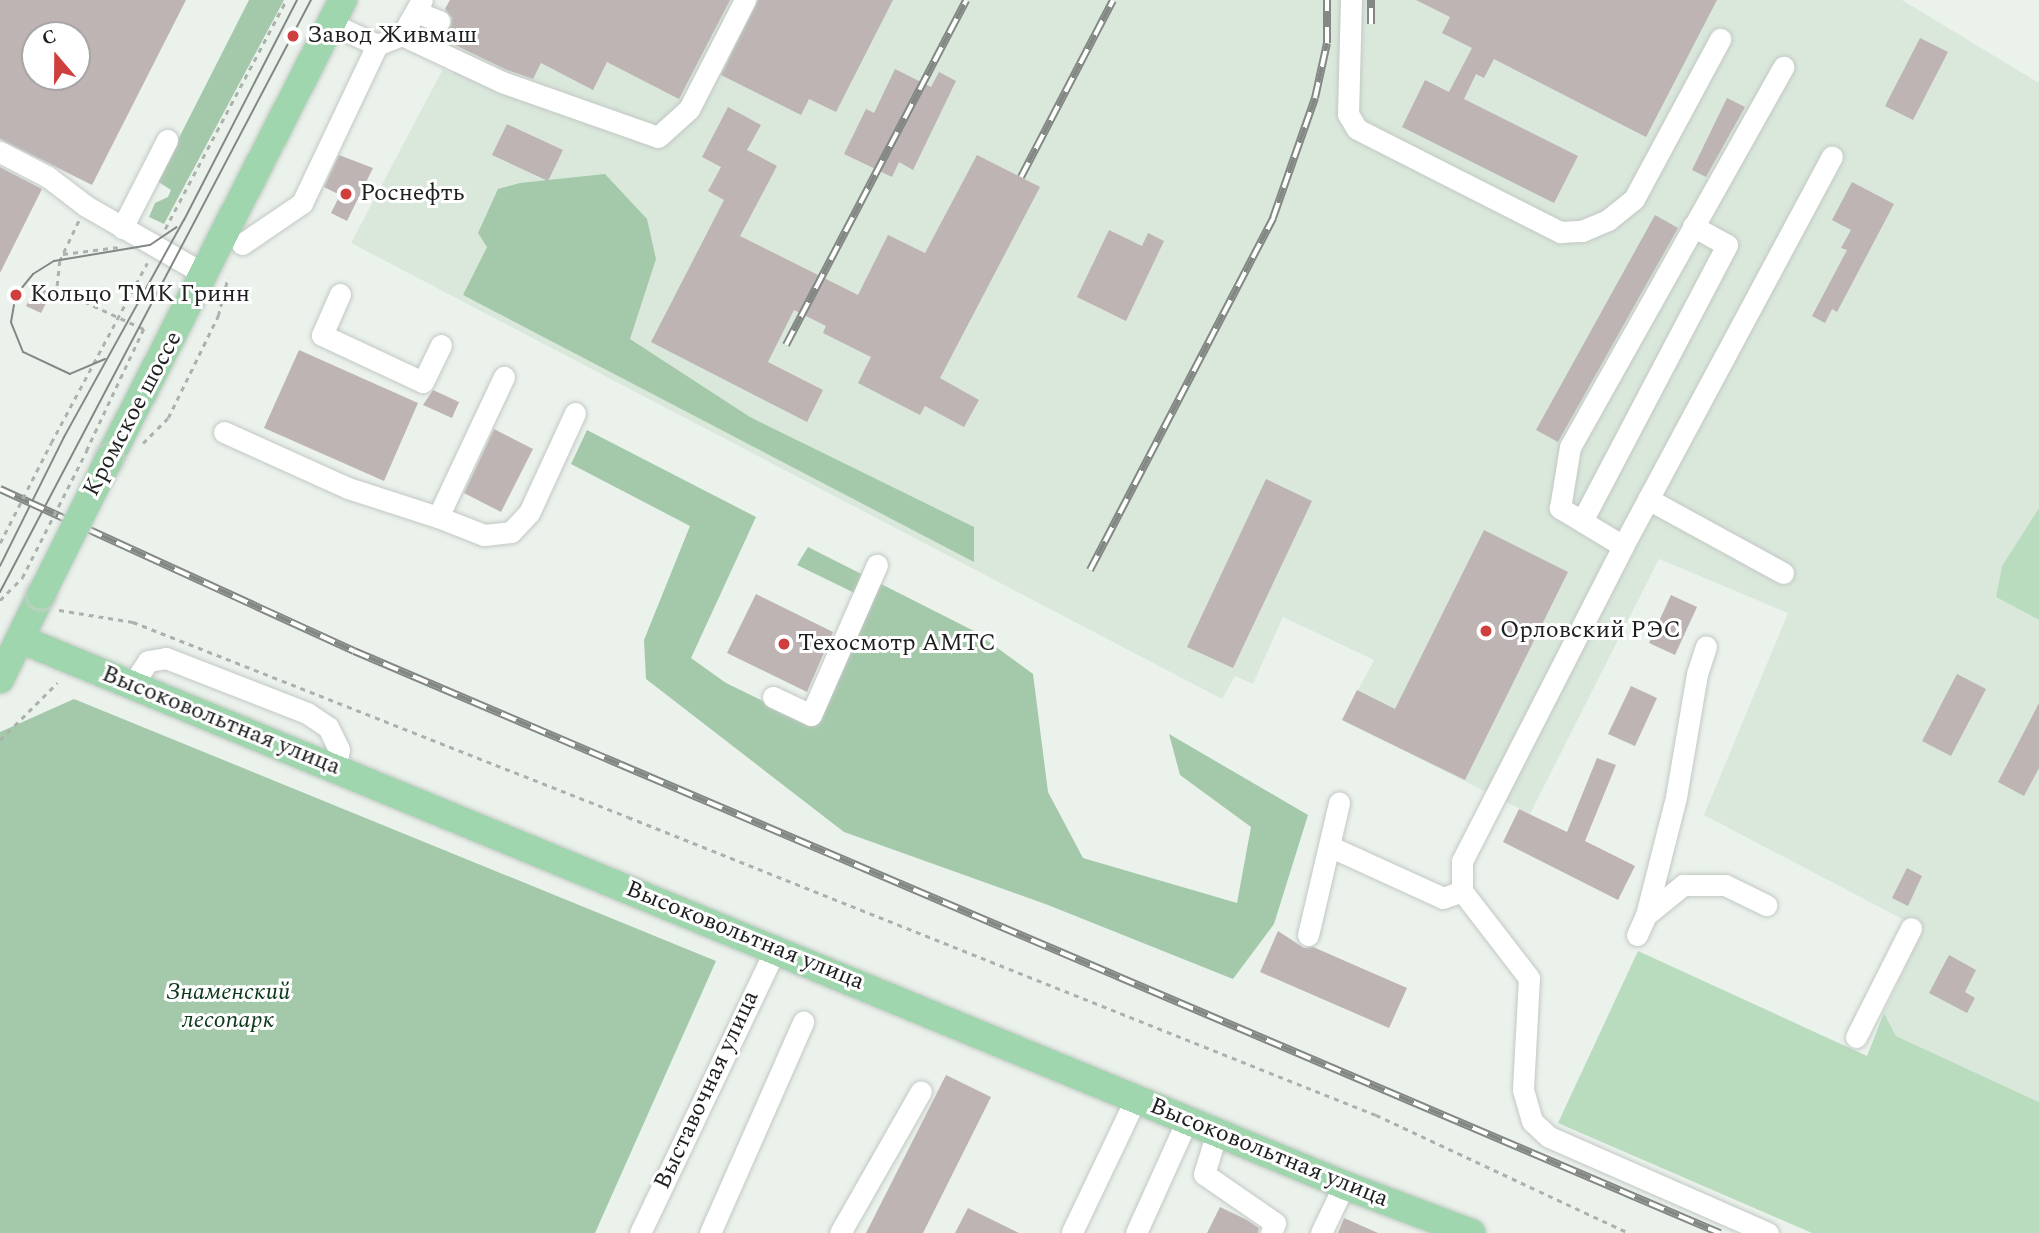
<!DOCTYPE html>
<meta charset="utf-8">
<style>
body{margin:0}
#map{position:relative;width:2039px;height:1233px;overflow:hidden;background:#ebf2ec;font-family:Spectral,serif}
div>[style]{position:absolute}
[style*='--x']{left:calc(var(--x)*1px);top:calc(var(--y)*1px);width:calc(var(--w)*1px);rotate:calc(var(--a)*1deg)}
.built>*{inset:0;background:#dae8dc}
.green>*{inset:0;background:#b9dbbe}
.forest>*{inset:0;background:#a3c9aa}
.building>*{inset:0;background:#bdb4b3}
.path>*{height:2.5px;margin-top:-1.25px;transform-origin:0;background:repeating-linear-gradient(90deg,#abb1ac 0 5px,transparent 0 10px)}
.roads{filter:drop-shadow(0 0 2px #c2c8c3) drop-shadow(0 0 2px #c2c8c3)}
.minor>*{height:21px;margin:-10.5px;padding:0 10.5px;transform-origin:10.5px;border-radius:10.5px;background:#fff}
.major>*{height:28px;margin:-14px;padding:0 14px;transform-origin:14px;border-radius:14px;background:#a0d6ad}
.tram>*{height:2px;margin:-1px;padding:0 1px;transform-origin:1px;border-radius:1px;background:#838884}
.rail>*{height:8px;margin-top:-4px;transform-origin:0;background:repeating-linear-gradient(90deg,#fff 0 16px,#838884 0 32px);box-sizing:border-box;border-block:2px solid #838884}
.path-bridge>*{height:2.5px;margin-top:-1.25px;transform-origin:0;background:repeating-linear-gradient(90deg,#abb1ac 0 5px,transparent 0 10px)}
.bridges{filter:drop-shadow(0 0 2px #cdcece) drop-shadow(0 0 2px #cdcece)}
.major-bridge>*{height:28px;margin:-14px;padding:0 14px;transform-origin:14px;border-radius:14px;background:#a0d6ad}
.dots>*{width:19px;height:19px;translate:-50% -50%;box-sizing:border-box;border:4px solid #fff;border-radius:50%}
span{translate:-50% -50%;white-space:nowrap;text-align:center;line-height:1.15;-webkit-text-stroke:6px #fff;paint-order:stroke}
.poi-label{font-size:24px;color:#1d201e}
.left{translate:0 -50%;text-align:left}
.street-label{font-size:24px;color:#1d201e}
.park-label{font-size:24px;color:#0c381a;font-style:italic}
.north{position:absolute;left:21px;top:21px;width:70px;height:70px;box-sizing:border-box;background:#fff;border:2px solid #a5a6a5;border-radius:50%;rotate:340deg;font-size:19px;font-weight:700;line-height:28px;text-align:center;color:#1d201e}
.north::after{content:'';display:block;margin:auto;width:24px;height:32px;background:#ce3f3d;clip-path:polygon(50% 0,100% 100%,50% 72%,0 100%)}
</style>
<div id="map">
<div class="built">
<i style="clip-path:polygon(450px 0,1902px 0,2039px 83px,2039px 508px,2002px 566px,1996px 597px,2039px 620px,2039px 1102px,1896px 1036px,1884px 1013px,1923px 930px,1704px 815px,1788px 613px,1659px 559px,1530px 814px,1342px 720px,1374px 660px,1283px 617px,1253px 684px,1235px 676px,1222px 699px,351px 243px,443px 69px,452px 74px,464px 53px,431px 35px)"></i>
</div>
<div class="green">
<i style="clip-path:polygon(2039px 508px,2039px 620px,1996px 597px,2002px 566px)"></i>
<i style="clip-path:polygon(1638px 951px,1867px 1056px,1884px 1013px,1896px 1036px,2039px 1102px,2039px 1233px,1812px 1233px,1558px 1123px)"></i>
</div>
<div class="forest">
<i style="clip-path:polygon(249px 0,284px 0,164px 224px,149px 217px,155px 203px,168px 197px,171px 190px,157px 181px)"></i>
<i style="clip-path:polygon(605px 174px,647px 219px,656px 259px,630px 339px,750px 417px,974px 527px,974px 562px,463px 295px,487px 247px,478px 233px,498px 189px,520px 183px)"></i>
<i style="clip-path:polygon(587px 430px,756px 517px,691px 658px,726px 683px,814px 726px,871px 601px,797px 565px,808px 547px,974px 631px,1033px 674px,1048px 792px,1083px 858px,1237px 903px,1251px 827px,1180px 775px,1169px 734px,1308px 815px,1274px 924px,1233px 979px,1048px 905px,844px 832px,646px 679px,644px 640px,690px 526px,571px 464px)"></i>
<i style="clip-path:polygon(74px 699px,716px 961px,595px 1233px,0 1233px,0 732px)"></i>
</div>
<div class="building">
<i style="clip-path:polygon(evenodd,0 0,186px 0,92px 185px,0 139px,0 0,35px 35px,77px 35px,77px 77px,35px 77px,35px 35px)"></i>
<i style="clip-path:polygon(450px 0,730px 0,679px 99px,607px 62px,593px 90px,541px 63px,533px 79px,507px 70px,432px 34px,451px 26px,452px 18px,445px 9px)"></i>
<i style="clip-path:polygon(758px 0,893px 0,836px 112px,809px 99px,801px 115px,721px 75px)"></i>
<i style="clip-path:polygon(1416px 0,1717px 0,1646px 137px,1494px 59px,1484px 78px,1476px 74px,1464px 99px,1578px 156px,1554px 203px,1402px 127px,1425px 80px,1449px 92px,1472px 48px,1442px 33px,1450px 17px)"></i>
<i style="clip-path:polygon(1920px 38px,1948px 52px,1913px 120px,1885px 106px)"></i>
<i style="clip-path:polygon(895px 69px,931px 87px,939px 72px,956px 81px,913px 170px,899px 162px,892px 177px,844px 154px,866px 109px,874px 113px)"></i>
<i style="clip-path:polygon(1727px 98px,1745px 107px,1706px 177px,1692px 170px)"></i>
<i style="clip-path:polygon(728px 107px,761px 125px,747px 150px,777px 166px,740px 236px,858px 295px,888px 235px,925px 253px,977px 155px,1040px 187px,940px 378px,979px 400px,964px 427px,925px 406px,920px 415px,858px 383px,871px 357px,823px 333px,826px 326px,794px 310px,768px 362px,823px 390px,807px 422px,651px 342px,724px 200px,708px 191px,721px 167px,702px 157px)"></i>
<i style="clip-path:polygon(507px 124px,563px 150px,548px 181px,492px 155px)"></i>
<i style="clip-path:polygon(339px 155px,373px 168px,347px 221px,331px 213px,340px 195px,324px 187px)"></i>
<i style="clip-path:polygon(0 167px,42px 189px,0 273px)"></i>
<i style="clip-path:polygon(1852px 182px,1894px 204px,1837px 312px,1832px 309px,1825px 323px,1812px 316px,1847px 250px,1841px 248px,1851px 230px,1832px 220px)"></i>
<i style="clip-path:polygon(1655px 215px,1678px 228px,1558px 442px,1536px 430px)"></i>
<i style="clip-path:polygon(1109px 230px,1142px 246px,1148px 233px,1164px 241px,1126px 321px,1077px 297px)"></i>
<i style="clip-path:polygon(36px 286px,51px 293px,41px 313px,26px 306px)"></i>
<i style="clip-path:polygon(299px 350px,418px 403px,384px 481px,264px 428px)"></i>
<i style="clip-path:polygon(433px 390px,459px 402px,452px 418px,423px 405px)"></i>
<i style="clip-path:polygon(494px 429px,533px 449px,501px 512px,464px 493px)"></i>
<i style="clip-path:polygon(1266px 479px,1312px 501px,1233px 668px,1187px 647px)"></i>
<i style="clip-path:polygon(1484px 530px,1568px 572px,1465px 780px,1342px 720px,1357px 690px,1395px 709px)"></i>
<i style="clip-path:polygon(756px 594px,833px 632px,807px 692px,727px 653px)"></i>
<i style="clip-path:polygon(1671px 595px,1697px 607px,1675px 655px,1649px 643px)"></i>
<i style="clip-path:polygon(1957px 674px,1986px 689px,1951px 756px,1922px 741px)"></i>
<i style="clip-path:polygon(1631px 686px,1657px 698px,1635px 746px,1608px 734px)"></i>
<i style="clip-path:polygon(2039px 703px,2039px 768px,2024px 796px,1998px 782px)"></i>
<i style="clip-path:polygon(1597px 758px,1616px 765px,1585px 841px,1635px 866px,1618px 900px,1503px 842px,1519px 809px,1567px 832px)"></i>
<i style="clip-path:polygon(1907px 868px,1922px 876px,1908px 906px,1892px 898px)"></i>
<i style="clip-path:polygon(1278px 931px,1304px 948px,1313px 947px,1407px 988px,1389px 1028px,1260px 972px)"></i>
<i style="clip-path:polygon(1949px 955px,1976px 970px,1965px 992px,1975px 998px,1967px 1013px,1929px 993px)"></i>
<i style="clip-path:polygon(946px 1075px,991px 1097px,923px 1233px,866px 1233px)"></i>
<i style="clip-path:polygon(1220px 1207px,1247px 1220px,1259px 1228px,1258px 1233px,1207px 1233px)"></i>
<i style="clip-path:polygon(968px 1208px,1019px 1233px,955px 1233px)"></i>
<i style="clip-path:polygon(1344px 1218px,1378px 1233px,1338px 1233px)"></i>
</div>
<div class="path">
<i style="--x:79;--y:221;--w:44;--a:115.4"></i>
<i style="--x:60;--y:261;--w:28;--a:96"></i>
<i style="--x:57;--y:289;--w:96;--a:24.7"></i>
<i style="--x:144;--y:329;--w:134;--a:115.2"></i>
<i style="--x:165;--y:229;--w:259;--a:-62.1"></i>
<i style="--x:63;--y:254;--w:56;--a:-7.1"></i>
<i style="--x:51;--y:443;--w:204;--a:-61.9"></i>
<i style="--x:143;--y:443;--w:35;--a:-45"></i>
<i style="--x:168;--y:418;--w:114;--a:-63.9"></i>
<i style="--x:218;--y:316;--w:40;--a:-75.6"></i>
<i style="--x:0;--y:600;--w:31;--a:-45"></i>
<i style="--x:59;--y:610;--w:75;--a:9.2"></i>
<i style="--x:133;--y:622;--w:532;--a:21.5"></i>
<i style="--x:628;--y:817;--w:805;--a:21.72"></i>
<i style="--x:1376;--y:1115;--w:279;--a:25"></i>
<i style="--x:0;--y:740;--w:81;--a:-45"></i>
</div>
<div class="roads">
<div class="minor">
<i style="--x:1351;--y:0;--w:114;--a:91.5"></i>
<i style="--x:1348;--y:114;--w:17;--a:59"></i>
<i style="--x:1357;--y:129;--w:228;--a:26.9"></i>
<i style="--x:1560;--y:232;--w:22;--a:-3"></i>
<i style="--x:1582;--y:231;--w:28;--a:-23"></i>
<i style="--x:1608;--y:220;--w:33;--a:-39"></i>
<i style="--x:1634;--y:199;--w:182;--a:-61.7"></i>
<i style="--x:416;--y:12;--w:25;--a:21"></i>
<i style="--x:332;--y:24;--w:50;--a:25"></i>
<i style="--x:377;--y:45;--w:27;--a:-22"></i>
<i style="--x:402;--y:35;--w:110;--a:25.2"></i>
<i style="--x:502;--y:82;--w:165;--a:19.4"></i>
<i style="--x:658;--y:137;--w:42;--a:-42.1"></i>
<i style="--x:689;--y:109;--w:123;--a:-62.8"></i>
<i style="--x:402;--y:35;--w:40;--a:-60.3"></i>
<i style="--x:0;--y:152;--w:54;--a:27.5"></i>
<i style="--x:48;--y:177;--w:48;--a:37.3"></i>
<i style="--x:86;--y:206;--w:138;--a:29.9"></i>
<i style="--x:122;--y:228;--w:99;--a:-62.9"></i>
<i style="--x:242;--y:244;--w:73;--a:-34.3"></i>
<i style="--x:302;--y:203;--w:175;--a:-64.6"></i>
<i style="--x:340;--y:294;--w:45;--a:113.7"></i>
<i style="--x:322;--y:335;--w:111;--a:25"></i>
<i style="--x:423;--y:382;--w:41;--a:-64.1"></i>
<i style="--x:224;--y:432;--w:136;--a:24.3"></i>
<i style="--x:348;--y:488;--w:95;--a:17.9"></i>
<i style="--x:438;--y:517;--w:155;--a:-64.8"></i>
<i style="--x:1648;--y:499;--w:154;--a:28.7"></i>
<i style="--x:438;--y:517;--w:49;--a:21.4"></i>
<i style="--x:484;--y:535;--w:27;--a:-6"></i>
<i style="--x:511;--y:532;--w:26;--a:-47"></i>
<i style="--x:529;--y:513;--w:110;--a:-65.3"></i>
<i style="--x:1582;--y:521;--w:312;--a:-62.3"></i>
<i style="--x:1727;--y:245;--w:39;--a:-151"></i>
<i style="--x:1623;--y:546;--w:74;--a:-148.9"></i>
<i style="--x:1560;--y:508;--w:62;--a:-80.7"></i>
<i style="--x:1570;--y:447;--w:436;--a:-60.7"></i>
<i style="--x:132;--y:685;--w:29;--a:-56"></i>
<i style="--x:148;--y:661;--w:18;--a:-9"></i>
<i style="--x:166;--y:658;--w:151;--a:21.3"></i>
<i style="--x:307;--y:713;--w:25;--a:34"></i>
<i style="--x:328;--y:727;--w:25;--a:64"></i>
<i style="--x:339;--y:750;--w:18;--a:103"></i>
<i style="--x:773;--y:697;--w:42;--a:25.3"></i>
<i style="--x:811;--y:715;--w:164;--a:-66.3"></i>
<i style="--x:1329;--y:846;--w:125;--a:24.5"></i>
<i style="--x:1443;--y:898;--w:20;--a:-20"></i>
<i style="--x:1646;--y:915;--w:48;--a:-39"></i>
<i style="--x:1683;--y:885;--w:42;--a:0"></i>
<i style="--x:1725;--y:885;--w:46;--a:26"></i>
<i style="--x:1308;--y:935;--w:136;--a:-76.8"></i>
<i style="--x:1637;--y:935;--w:22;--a:-66"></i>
<i style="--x:1646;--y:915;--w:122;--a:-75.7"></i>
<i style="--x:1676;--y:797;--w:125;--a:-80.3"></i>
<i style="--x:1697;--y:674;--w:29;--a:-72"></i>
<i style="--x:1856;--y:1037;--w:122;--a:-63.2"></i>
<i style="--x:1217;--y:1132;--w:44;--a:107.2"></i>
<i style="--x:1204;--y:1174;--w:86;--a:34.6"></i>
<i style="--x:1275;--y:1223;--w:11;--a:112"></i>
<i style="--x:1072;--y:1232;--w:148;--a:-64.5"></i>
<i style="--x:640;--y:1233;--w:316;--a:-64.5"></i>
<i style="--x:710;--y:1233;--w:231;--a:-66.2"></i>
<i style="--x:840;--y:1233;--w:163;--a:-60.3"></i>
<i style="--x:1136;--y:1233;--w:124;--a:-65.7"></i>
<i style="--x:1321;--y:1233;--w:53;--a:-64.4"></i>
<i style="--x:1768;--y:1233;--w:239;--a:-156.3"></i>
<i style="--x:1549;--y:1137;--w:23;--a:-137"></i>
<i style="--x:1532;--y:1121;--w:33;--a:-106"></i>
<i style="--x:1523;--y:1089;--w:111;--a:-86.9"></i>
<i style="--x:1529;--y:978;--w:110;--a:-127.6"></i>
<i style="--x:1462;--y:891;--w:30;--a:-90"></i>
<i style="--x:1462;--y:861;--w:354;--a:-62.9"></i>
<i style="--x:1623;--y:546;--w:442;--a:-61.8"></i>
</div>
<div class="major">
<i style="--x:109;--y:459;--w:515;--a:-62.99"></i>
<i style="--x:20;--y:639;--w:1432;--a:22.41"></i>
<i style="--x:1344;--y:1185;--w:136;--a:20.7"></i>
<i style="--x:0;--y:679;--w:93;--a:-64"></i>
</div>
</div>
<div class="tram">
<i style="--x:105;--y:359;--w:38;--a:157"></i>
<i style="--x:70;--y:374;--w:52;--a:-154.9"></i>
<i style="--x:23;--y:352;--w:32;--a:-112"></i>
<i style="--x:11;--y:322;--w:27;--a:-80"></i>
<i style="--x:16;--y:295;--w:27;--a:-51"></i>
<i style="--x:33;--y:274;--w:25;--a:-32"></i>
<i style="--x:54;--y:261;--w:97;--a:-9.5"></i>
<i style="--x:150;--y:245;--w:32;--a:-34"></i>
<i style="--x:0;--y:566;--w:144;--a:-63.6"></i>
<i style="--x:64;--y:437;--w:248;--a:-61.1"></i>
<i style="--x:184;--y:220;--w:247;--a:-62.8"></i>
<i style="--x:0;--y:592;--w:669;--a:-62.29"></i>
</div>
<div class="rail">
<i style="--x:1371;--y:24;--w:24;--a:-90"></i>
<i style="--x:1021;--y:177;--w:199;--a:-62.5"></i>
<i style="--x:786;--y:345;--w:389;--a:-62.4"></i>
<i style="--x:0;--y:489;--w:389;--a:24.6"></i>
<i style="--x:354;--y:651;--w:1485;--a:23.08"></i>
<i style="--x:1090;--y:570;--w:397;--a:-62.5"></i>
<i style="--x:1273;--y:218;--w:127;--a:-70.7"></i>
<i style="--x:1315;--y:98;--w:56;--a:-77.7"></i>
<i style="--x:1327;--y:43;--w:43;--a:-90"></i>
</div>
<div class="path-bridge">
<i style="--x:0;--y:543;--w:112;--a:-63"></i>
<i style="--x:22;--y:578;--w:144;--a:-63.1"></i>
</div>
<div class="bridges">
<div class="major-bridge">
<i style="--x:41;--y:595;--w:152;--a:-63.4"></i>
</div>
</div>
<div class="dots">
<i style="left:293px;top:36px;background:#ce3f3d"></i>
<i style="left:346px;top:194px;background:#ce3f3d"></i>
<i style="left:16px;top:295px;background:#ce3f3d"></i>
<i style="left:1486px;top:631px;background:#ce3f3d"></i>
<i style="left:784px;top:644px;background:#ce3f3d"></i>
</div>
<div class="poi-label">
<span class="left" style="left:307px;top:36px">Завод Живмаш</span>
<span class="left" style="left:360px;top:194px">Роснефть</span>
<span class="left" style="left:30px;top:295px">Кольцо ТМК Гринн</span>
<span class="left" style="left:1500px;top:631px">Орловский РЭС</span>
<span class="left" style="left:798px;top:644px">Техосмотр АМТС</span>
</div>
<div class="street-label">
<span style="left:133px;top:414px;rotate:-62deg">Кромское шоссе</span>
<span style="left:221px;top:721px;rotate:22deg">Высоковольтная улица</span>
<span style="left:745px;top:936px;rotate:22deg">Высоковольтная улица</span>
<span style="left:707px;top:1090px;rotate:-65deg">Выставочная улица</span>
<span style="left:1269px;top:1153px;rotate:22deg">Высоковольтная улица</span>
</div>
<div class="park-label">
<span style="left:228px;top:1007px">Знаменский<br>лесопарк</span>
</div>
<div class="north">С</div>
</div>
